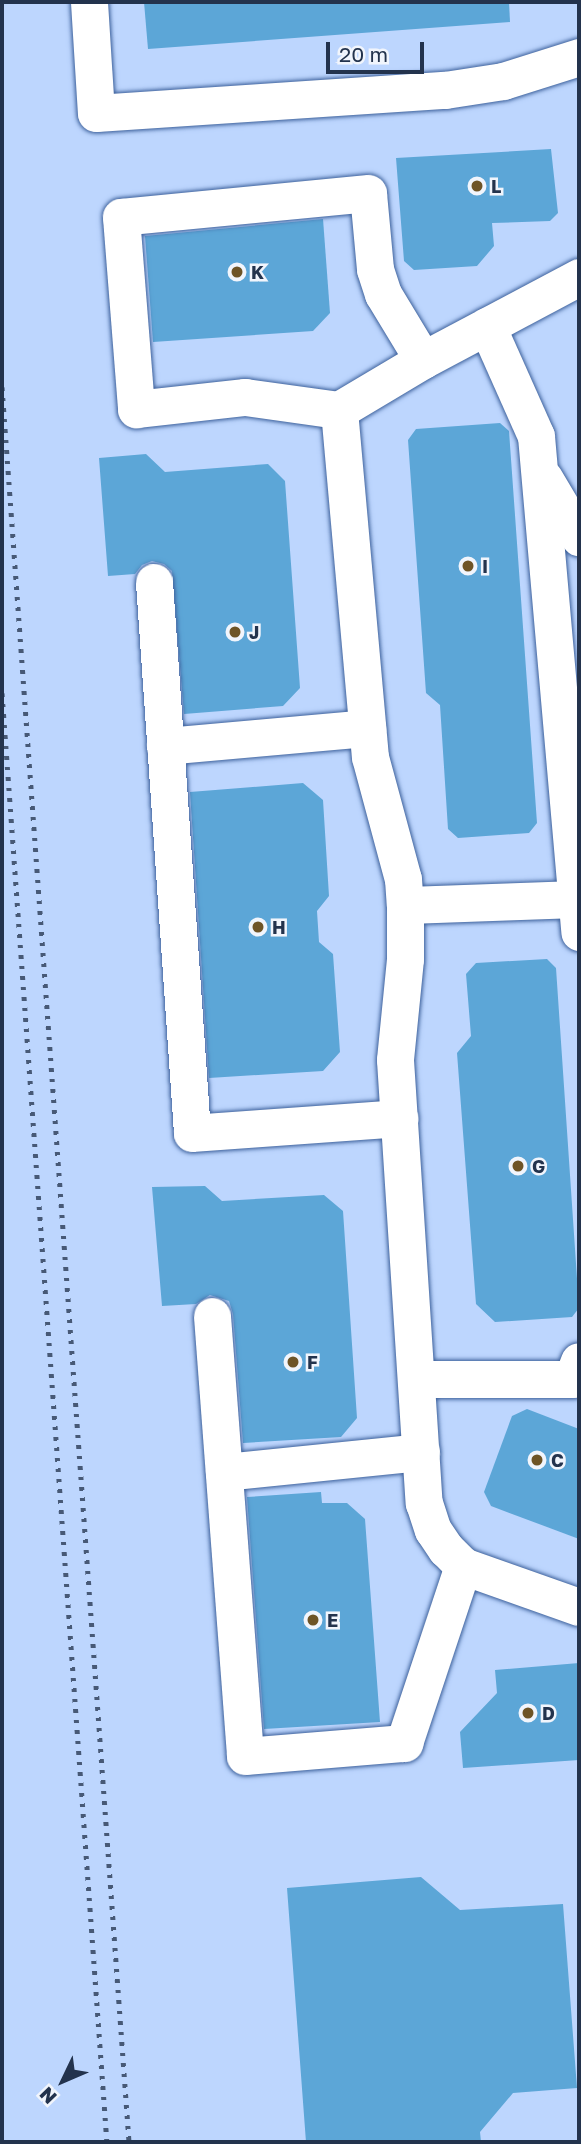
<!DOCTYPE html>
<style>
body{margin:0}
#map{position:relative;width:581px;height:2144px;overflow:hidden;background:#bdd6fe;font-family:"Golos Text",sans-serif}
div>[style]{position:absolute}
[style*='--x']{left:calc(var(--x)*1px);top:calc(var(--y)*1px);width:calc(var(--w)*1px);rotate:calc(var(--a)*1deg)}
.building>*{inset:0;background:#5ca6d7}
.roads{filter:drop-shadow(0 0 2px #3d619c) drop-shadow(0 0 2px #3d619c)}
.minor>*{height:37px;margin:-18.5px;padding:0 18.5px;transform-origin:18.5px;border-radius:18.5px;background:#fff}
.rail>*{height:5px;margin-top:-2.5px;transform-origin:0;background:repeating-linear-gradient(90deg,#475976 0 3.5px,transparent 0 10.5px)}
.dots>*{width:19px;height:19px;translate:-50% -50%;box-sizing:border-box;border:4px solid #f1f5fc;border-radius:50%}
span{translate:-50% -50%;white-space:nowrap;text-align:center;line-height:1.15;-webkit-text-stroke:5px #f1f5fc;paint-order:stroke}
.poi-label{font-size:18px;color:#23334d;font-weight:700}
.left{translate:0 -50%;text-align:left}
.frame{position:absolute;inset:0;border:4px solid #23334d;pointer-events:none}
.north{position:absolute;left:28px;top:2046px;width:70px;height:70px;-webkit-text-stroke:5px #f1f5fc;paint-order:stroke;rotate:226deg;font-size:19px;font-weight:700;line-height:28px;text-align:center;color:#23334d}
.north::after{content:'';display:block;margin:auto;width:24px;height:32px;background:#23334d;clip-path:polygon(50% 0,100% 100%,50% 72%,0 100%)}
.scale{position:absolute;left:326px;top:42px;width:98px;height:32px;box-sizing:border-box;border:4px solid #23334d;border-top:0;padding-left:9px;font-size:21px;line-height:24px;white-space:nowrap;color:#23334d;-webkit-text-stroke:5px #f1f5fc;paint-order:stroke}
</style>
<div id="map">
<div class="building">
<i style="clip-path:polygon(144px 2px,509px 2px,510px 22px,148px 49px)"></i>
<i style="clip-path:polygon(551px 149px,558px 213px,550px 221px,492px 223px,494px 246px,477px 266px,414px 270px,404px 261px,396px 158px)"></i>
<i style="clip-path:polygon(323px 219px,330px 313px,313px 331px,153px 342px,145px 236px)"></i>
<i style="clip-path:polygon(500px 423px,509px 431px,537px 823px,529px 833px,458px 838px,448px 829px,440px 705px,426px 693px,408px 440px,416px 429px)"></i>
<i style="clip-path:polygon(146px 454px,165px 472px,268px 464px,285px 481px,300px 688px,283px 706px,184px 714px,172px 571px,164px 564px,152px 561px,142px 565px,135px 574px,108px 576px,99px 458px)"></i>
<i style="clip-path:polygon(303px 783px,323px 800px,329px 896px,317px 911px,319px 942px,333px 954px,340px 1052px,323px 1071px,209px 1078px,190px 792px)"></i>
<i style="clip-path:polygon(547px 959px,556px 968px,579px 1308px,572px 1317px,495px 1322px,476px 1304px,457px 1053px,471px 1036px,466px 974px,476px 963px)"></i>
<i style="clip-path:polygon(205px 1186px,222px 1201px,324px 1195px,343px 1211px,357px 1418px,341px 1437px,243px 1443px,233px 1314px,229px 1301px,210px 1295px,196px 1304px,162px 1306px,152px 1187px)"></i>
<i style="clip-path:polygon(527px 1409px,579px 1429px,579px 1539px,491px 1506px,484px 1492px,512px 1416px)"></i>
<i style="clip-path:polygon(321px 1492px,322px 1503px,347px 1503px,365px 1519px,380px 1722px,264px 1729px,247px 1497px)"></i>
<i style="clip-path:polygon(579px 1663px,579px 1760px,463px 1768px,460px 1732px,497px 1693px,495px 1670px)"></i>
<i style="clip-path:polygon(421px 1877px,460px 1910px,563px 1904px,577px 2088px,513px 2093px,480px 2132px,481px 2142px,306px 2142px,287px 1888px)"></i>
</div>
<div class="roads">
<div class="minor">
<i style="--x:89;--y:2;--w:111;--a:86.4"></i>
<i style="--x:96;--y:113;--w:350;--a:-3.8"></i>
<i style="--x:445;--y:90;--w:59;--a:-8.8"></i>
<i style="--x:503;--y:81;--w:80;--a:-17.5"></i>
<i style="--x:487;--y:326;--w:120;--a:66"></i>
<i style="--x:536;--y:436;--w:498;--a:85"></i>
<i style="--x:423;--y:360;--w:77;--a:-121.2"></i>
<i style="--x:383;--y:294;--w:26;--a:-108"></i>
<i style="--x:375;--y:269;--w:76;--a:-95.3"></i>
<i style="--x:368;--y:193;--w:248;--a:174.5"></i>
<i style="--x:121;--y:217;--w:193;--a:85.5"></i>
<i style="--x:136;--y:409;--w:110;--a:-6.3"></i>
<i style="--x:245;--y:397;--w:95;--a:7.9"></i>
<i style="--x:339;--y:410;--w:98;--a:-30.8"></i>
<i style="--x:423;--y:360;--w:177;--a:-28"></i>
<i style="--x:339;--y:410;--w:348;--a:84.9"></i>
<i style="--x:370;--y:757;--w:126;--a:74.9"></i>
<i style="--x:403;--y:879;--w:26;--a:86"></i>
<i style="--x:405;--y:905;--w:54;--a:90"></i>
<i style="--x:405;--y:959;--w:101;--a:95.7"></i>
<i style="--x:395;--y:1060;--w:444;--a:86.3"></i>
<i style="--x:424;--y:1503;--w:28;--a:72"></i>
<i style="--x:433;--y:1530;--w:23;--a:56"></i>
<i style="--x:446;--y:1549;--w:24;--a:45"></i>
<i style="--x:463;--y:1566;--w:123;--a:19.5"></i>
<i style="--x:544;--y:478;--w:69;--a:59.3"></i>
<i style="--x:154;--y:582;--w:552;--a:86.05"></i>
<i style="--x:192;--y:1133;--w:208;--a:-4.1"></i>
<i style="--x:165;--y:746;--w:203;--a:-5.1"></i>
<i style="--x:405;--y:905;--w:174;--a:-2"></i>
<i style="--x:212;--y:1316;--w:441;--a:85.7"></i>
<i style="--x:245;--y:1756;--w:160;--a:-4.7"></i>
<i style="--x:404;--y:1743;--w:187;--a:-71.6"></i>
<i style="--x:416;--y:1379;--w:156;--a:0"></i>
<i style="--x:572;--y:1379;--w:19;--a:-69"></i>
<i style="--x:224;--y:1472;--w:198;--a:-5.8"></i>
</div>
</div>
<div class="rail">
<i style="--x:2;--y:387;--w:1760;--a:85.86"></i>
<i style="--x:2;--y:693;--w:1453;--a:85.86"></i>
</div>
<div class="dots">
<i style="left:477px;top:186px;background:#6e5426"></i>
<i style="left:237px;top:272px;background:#6e5426"></i>
<i style="left:468px;top:566px;background:#6e5426"></i>
<i style="left:235px;top:632px;background:#6e5426"></i>
<i style="left:258px;top:927px;background:#6e5426"></i>
<i style="left:518px;top:1166px;background:#6e5426"></i>
<i style="left:293px;top:1362px;background:#6e5426"></i>
<i style="left:537px;top:1460px;background:#6e5426"></i>
<i style="left:313px;top:1620px;background:#6e5426"></i>
<i style="left:528px;top:1713px;background:#6e5426"></i>
</div>
<div class="poi-label">
<span class="left" style="left:491px;top:186px">L</span>
<span class="left" style="left:251px;top:272px">K</span>
<span class="left" style="left:482px;top:566px">I</span>
<span class="left" style="left:249px;top:632px">J</span>
<span class="left" style="left:272px;top:927px">H</span>
<span class="left" style="left:532px;top:1166px">G</span>
<span class="left" style="left:307px;top:1362px">F</span>
<span class="left" style="left:551px;top:1460px">C</span>
<span class="left" style="left:327px;top:1620px">E</span>
<span class="left" style="left:542px;top:1713px">D</span>
</div>
<div class="frame"></div>
<div class="north">N</div>
<div class="scale">20 m</div>
</div>
